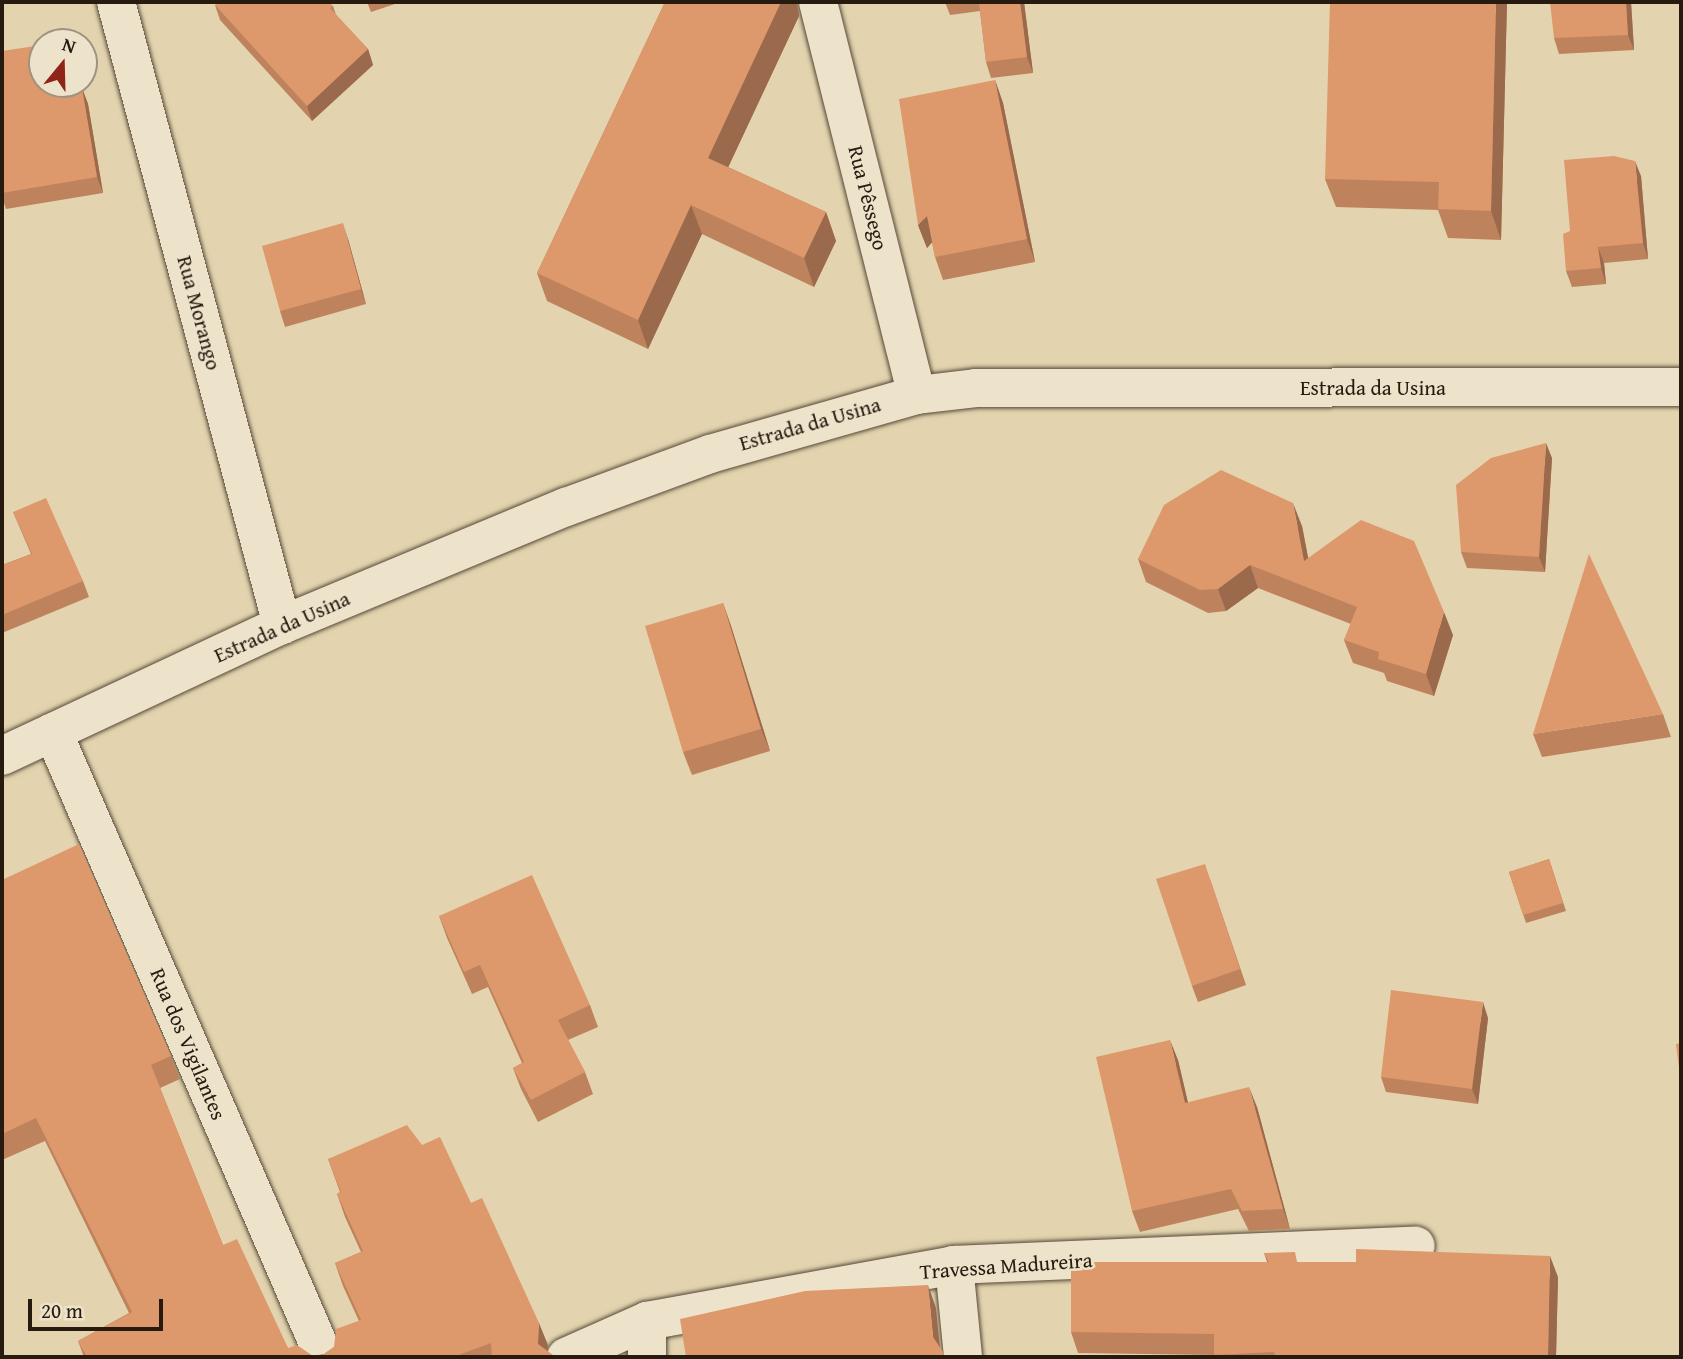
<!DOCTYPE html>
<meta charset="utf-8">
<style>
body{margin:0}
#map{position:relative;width:1683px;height:1359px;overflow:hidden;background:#e3d4af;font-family:"Gentium Book Plus",serif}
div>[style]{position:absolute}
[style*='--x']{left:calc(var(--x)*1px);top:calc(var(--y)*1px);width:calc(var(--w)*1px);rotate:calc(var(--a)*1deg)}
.roads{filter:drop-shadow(0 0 2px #564938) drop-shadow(0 0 2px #564938)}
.street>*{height:38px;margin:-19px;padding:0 19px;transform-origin:19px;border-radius:19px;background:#ede3cb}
.wall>*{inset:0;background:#be835d}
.shaded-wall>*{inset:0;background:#9b6a4c}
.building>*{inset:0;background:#dd986c}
span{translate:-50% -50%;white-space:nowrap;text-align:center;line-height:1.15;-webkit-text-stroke:5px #ede3cb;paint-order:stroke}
.street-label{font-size:21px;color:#271b10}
.frame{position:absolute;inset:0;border:4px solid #271b10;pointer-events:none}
.north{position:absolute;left:28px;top:28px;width:70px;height:70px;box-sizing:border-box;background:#ede3cb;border:2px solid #9e9380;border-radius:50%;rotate:19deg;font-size:19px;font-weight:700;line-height:28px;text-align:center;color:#271b10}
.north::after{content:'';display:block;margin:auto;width:24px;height:32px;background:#8f2418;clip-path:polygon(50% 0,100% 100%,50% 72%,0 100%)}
.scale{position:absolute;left:28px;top:1299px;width:135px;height:32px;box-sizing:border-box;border:4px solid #271b10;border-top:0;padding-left:9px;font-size:21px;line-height:24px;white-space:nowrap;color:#271b10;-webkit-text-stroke:5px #ede3cb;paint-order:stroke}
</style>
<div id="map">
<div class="roads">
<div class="street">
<i style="--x:116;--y:2;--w:645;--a:75.08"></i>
<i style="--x:818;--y:2;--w:405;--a:75.9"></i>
<i style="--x:53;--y:732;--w:681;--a:66.56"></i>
<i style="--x:2;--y:756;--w:309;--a:-25.1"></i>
<i style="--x:282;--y:625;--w:308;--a:-22.6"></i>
<i style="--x:566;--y:507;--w:153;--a:-20.2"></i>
<i style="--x:710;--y:454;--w:215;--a:-15.9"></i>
<i style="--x:917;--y:395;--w:59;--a:-6.8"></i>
<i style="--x:976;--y:388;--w:705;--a:-0.08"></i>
<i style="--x:954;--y:1265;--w:92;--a:84.4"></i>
<i style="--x:566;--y:1357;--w:89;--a:-24"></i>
<i style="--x:647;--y:1321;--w:312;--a:-10.3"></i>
<i style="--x:954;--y:1265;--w:462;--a:-2.4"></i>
<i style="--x:647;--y:1357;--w:36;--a:-90"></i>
</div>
</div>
<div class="wall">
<i style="clip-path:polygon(367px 2px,401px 2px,371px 12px)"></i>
<i style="clip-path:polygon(665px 2px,797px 2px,799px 16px,728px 167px,826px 212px,836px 241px,814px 287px,702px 234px,648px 349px,547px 301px,537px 273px)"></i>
<i style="clip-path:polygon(945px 2px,1024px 2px,1033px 73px,991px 78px,986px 62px,980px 11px,950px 15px)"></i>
<i style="clip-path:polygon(1507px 2px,1501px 240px,1448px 238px,1438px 210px,1336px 207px,1325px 179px)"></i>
<i style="clip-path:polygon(1631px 2px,1634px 50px,1559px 54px,1554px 38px)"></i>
<i style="clip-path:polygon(215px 5px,333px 6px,336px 15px,368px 49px,373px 65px,312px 121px,220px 20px)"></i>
<i style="clip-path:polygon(995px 80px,1003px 103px,1035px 262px,943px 280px,935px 257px,932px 242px,927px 248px,918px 225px)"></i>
<i style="clip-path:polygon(42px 84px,73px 84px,74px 89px,82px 88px,88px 104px,103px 193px,6px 209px,2px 197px,2px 102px)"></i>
<i style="clip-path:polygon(1641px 176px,1648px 259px,1604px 263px,1606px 284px,1572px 287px,1566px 271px,1570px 231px)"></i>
<i style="clip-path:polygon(348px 239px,366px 304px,285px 327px,280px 311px)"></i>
<i style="clip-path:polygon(1552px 458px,1545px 572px,1467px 568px,1461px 552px)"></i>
<i style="clip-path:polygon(13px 512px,83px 581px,89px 597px,2px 633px,2px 565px,31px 554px)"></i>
<i style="clip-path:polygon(1302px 526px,1308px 558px,1453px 635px,1434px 696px,1387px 681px,1384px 673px,1353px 663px,1344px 640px,1351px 624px,1258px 588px,1226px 611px,1208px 613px,1146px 582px,1138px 559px)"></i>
<i style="clip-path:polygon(723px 603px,731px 626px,770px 751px,692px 775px,683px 752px)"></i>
<i style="clip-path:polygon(1663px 714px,1671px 737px,1542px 757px,1533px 734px)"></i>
<i style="clip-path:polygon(1549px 859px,1566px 911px,1526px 923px,1509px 872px)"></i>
<i style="clip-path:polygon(1210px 879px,1246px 985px,1198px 1002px,1192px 986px)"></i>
<i style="clip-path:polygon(2px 880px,171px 1056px,180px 1079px,160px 1088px,223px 1245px,288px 1348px,313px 1356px,324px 1354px,334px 1347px,359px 1321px,343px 1286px,335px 1263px,361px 1252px,345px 1217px,337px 1194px,340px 1192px,328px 1159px,422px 1145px,471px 1203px,548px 1345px,547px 1351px,554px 1357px,84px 1357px,78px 1341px,129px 1313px,45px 1141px,2px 1160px)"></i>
<i style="clip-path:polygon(439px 916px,590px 1005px,598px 1027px,568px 1040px,585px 1072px,593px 1094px,538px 1122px,521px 1089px,513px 1068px,522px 1063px,488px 987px,472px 994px,447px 938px)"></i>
<i style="clip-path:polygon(1488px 1018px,1478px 1104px,1386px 1092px,1381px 1077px)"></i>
<i style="clip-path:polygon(1178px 1060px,1188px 1103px,1257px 1107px,1290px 1229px,1249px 1231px,1238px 1209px,1140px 1232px,1132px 1211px)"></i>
<i style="clip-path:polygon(1264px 1253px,1298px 1262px,1558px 1277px,1556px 1357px,1215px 1357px,1214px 1355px,1078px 1353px,1071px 1332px,1267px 1262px)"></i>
</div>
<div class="shaded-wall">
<i style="clip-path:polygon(781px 2px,797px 2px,799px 16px,719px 187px,708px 158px)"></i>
<i style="clip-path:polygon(1020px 2px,1024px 2px,1033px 73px,1027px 57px)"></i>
<i style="clip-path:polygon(1496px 2px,1507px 2px,1501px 240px,1491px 211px)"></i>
<i style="clip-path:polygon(1626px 2px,1631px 2px,1634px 50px,1628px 35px)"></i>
<i style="clip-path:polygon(368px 49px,373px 65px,312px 121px,307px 106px)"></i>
<i style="clip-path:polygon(995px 80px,1003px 103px,1035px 262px,1027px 239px)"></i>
<i style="clip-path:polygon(82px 88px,88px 104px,103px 193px,97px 177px)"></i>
<i style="clip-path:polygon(1635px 161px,1641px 176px,1648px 259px,1643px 243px)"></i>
<i style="clip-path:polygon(691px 205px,702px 234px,648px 349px,638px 320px)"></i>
<i style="clip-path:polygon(826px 212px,836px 241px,814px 287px,804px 258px)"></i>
<i style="clip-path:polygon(927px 216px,935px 239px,927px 248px,918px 225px)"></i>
<i style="clip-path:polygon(343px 223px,348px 239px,366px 304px,361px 289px)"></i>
<i style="clip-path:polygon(1598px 247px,1604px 263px,1606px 284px,1601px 268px)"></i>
<i style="clip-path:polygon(1546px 443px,1552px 458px,1545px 572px,1539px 557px)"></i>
<i style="clip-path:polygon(1293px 503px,1302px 526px,1313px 583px,1304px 561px)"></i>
<i style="clip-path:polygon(1250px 565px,1258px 588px,1226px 611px,1218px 589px)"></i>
<i style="clip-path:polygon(723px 603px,731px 626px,770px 751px,761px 729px)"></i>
<i style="clip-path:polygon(1444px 612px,1453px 635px,1434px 696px,1426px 674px)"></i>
<i style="clip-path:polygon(1483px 1002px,1488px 1018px,1478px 1104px,1472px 1089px)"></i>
<i style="clip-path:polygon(1170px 1040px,1178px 1060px,1193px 1124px,1185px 1103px)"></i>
<i style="clip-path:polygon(1249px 1087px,1257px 1107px,1290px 1229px,1283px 1209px)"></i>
<i style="clip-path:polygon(1550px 1256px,1558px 1277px,1556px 1357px,1548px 1357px)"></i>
<i style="clip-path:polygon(928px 1285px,936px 1308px,941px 1357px,933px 1337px)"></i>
<i style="clip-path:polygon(539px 1323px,548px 1345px,547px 1357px,538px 1344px)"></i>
</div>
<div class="building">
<i style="clip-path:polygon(218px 2px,329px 2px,333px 6px,330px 8px,368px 49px,307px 106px,215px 5px)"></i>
<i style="clip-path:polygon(665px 2px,781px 2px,708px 158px,826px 212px,804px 258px,691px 205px,638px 320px,537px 273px)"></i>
<i style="clip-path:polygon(979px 2px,1020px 2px,1027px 57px,986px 62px)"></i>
<i style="clip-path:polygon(1330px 2px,1496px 2px,1491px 211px,1438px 209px,1439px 182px,1325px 179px)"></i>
<i style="clip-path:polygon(1550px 2px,1626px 2px,1628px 35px,1554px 38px)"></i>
<i style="clip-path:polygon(42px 45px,42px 84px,70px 84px,71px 90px,82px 88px,97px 177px,2px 193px,2px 102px,3px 101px,2px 95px,2px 51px)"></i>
<i style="clip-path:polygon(995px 80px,1027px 239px,935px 257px,927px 216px,918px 225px,899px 99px)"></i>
<i style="clip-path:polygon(1614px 156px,1635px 161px,1643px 243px,1598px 247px,1601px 268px,1566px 271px,1563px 234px,1570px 231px,1564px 160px)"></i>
<i style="clip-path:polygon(343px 223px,361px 289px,280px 311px,262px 246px)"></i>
<i style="clip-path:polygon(1546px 443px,1539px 557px,1461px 552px,1456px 485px,1491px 458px)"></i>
<i style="clip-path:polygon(1221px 470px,1293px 503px,1304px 561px,1361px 520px,1414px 541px,1444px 612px,1426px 674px,1378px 659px,1379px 652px,1344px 640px,1357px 607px,1250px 565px,1218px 589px,1200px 590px,1138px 559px,1164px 505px)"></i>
<i style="clip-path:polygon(46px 498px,83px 581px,2px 615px,2px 565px,32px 554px,13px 512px)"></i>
<i style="clip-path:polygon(1589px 554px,1663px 714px,1533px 734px)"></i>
<i style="clip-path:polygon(723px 603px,761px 729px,683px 752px,645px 626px)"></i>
<i style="clip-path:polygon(79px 844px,171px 1056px,151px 1065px,223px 1245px,237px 1239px,288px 1348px,297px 1345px,313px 1356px,324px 1354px,334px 1347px,336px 1329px,361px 1320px,335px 1263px,363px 1251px,337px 1194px,341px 1192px,328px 1159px,407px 1125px,422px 1145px,440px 1137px,471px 1203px,482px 1198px,539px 1323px,538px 1344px,553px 1355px,554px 1357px,492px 1357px,491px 1343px,453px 1357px,87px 1357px,78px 1341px,132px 1312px,36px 1118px,2px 1134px,2px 880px)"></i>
<i style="clip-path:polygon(1549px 859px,1563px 903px,1523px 915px,1509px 872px)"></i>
<i style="clip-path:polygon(1205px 864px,1240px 969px,1192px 986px,1156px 879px)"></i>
<i style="clip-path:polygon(532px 875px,590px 1005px,558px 1020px,585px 1072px,531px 1100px,513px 1068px,524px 1062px,480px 965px,464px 972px,439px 916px)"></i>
<i style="clip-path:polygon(1391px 990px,1483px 1002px,1472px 1089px,1381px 1077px)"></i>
<i style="clip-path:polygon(1170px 1040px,1185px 1103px,1249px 1087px,1283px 1209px,1242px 1211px,1231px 1189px,1132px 1211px,1096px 1057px)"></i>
<i style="clip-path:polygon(1681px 1043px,1681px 1084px,1676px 1044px)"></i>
<i style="clip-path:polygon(1356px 1249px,1550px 1256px,1548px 1357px,1275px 1357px,1274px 1352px,1214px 1355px,1214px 1334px,1071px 1332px,1071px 1262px,1269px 1262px,1264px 1253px,1295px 1252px,1297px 1262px,1356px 1262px)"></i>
<i style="clip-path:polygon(928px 1285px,933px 1337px,943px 1352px,944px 1357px,686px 1357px,680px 1319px,805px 1291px)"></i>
</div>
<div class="street-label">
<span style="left:868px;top:198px;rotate:76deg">Rua Pêssego</span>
<span style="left:199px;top:313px;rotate:75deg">Rua Morango</span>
<span style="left:1373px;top:388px">Estrada da Usina</span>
<span style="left:810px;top:424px;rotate:-16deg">Estrada da Usina</span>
<span style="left:282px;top:627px;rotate:-24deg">Estrada da Usina</span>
<span style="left:188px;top:1044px;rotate:67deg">Rua dos Vigilantes</span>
<span style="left:1006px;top:1266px;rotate:-4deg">Travessa Madureira</span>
</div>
<div class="frame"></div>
<div class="north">N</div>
<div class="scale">20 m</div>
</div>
